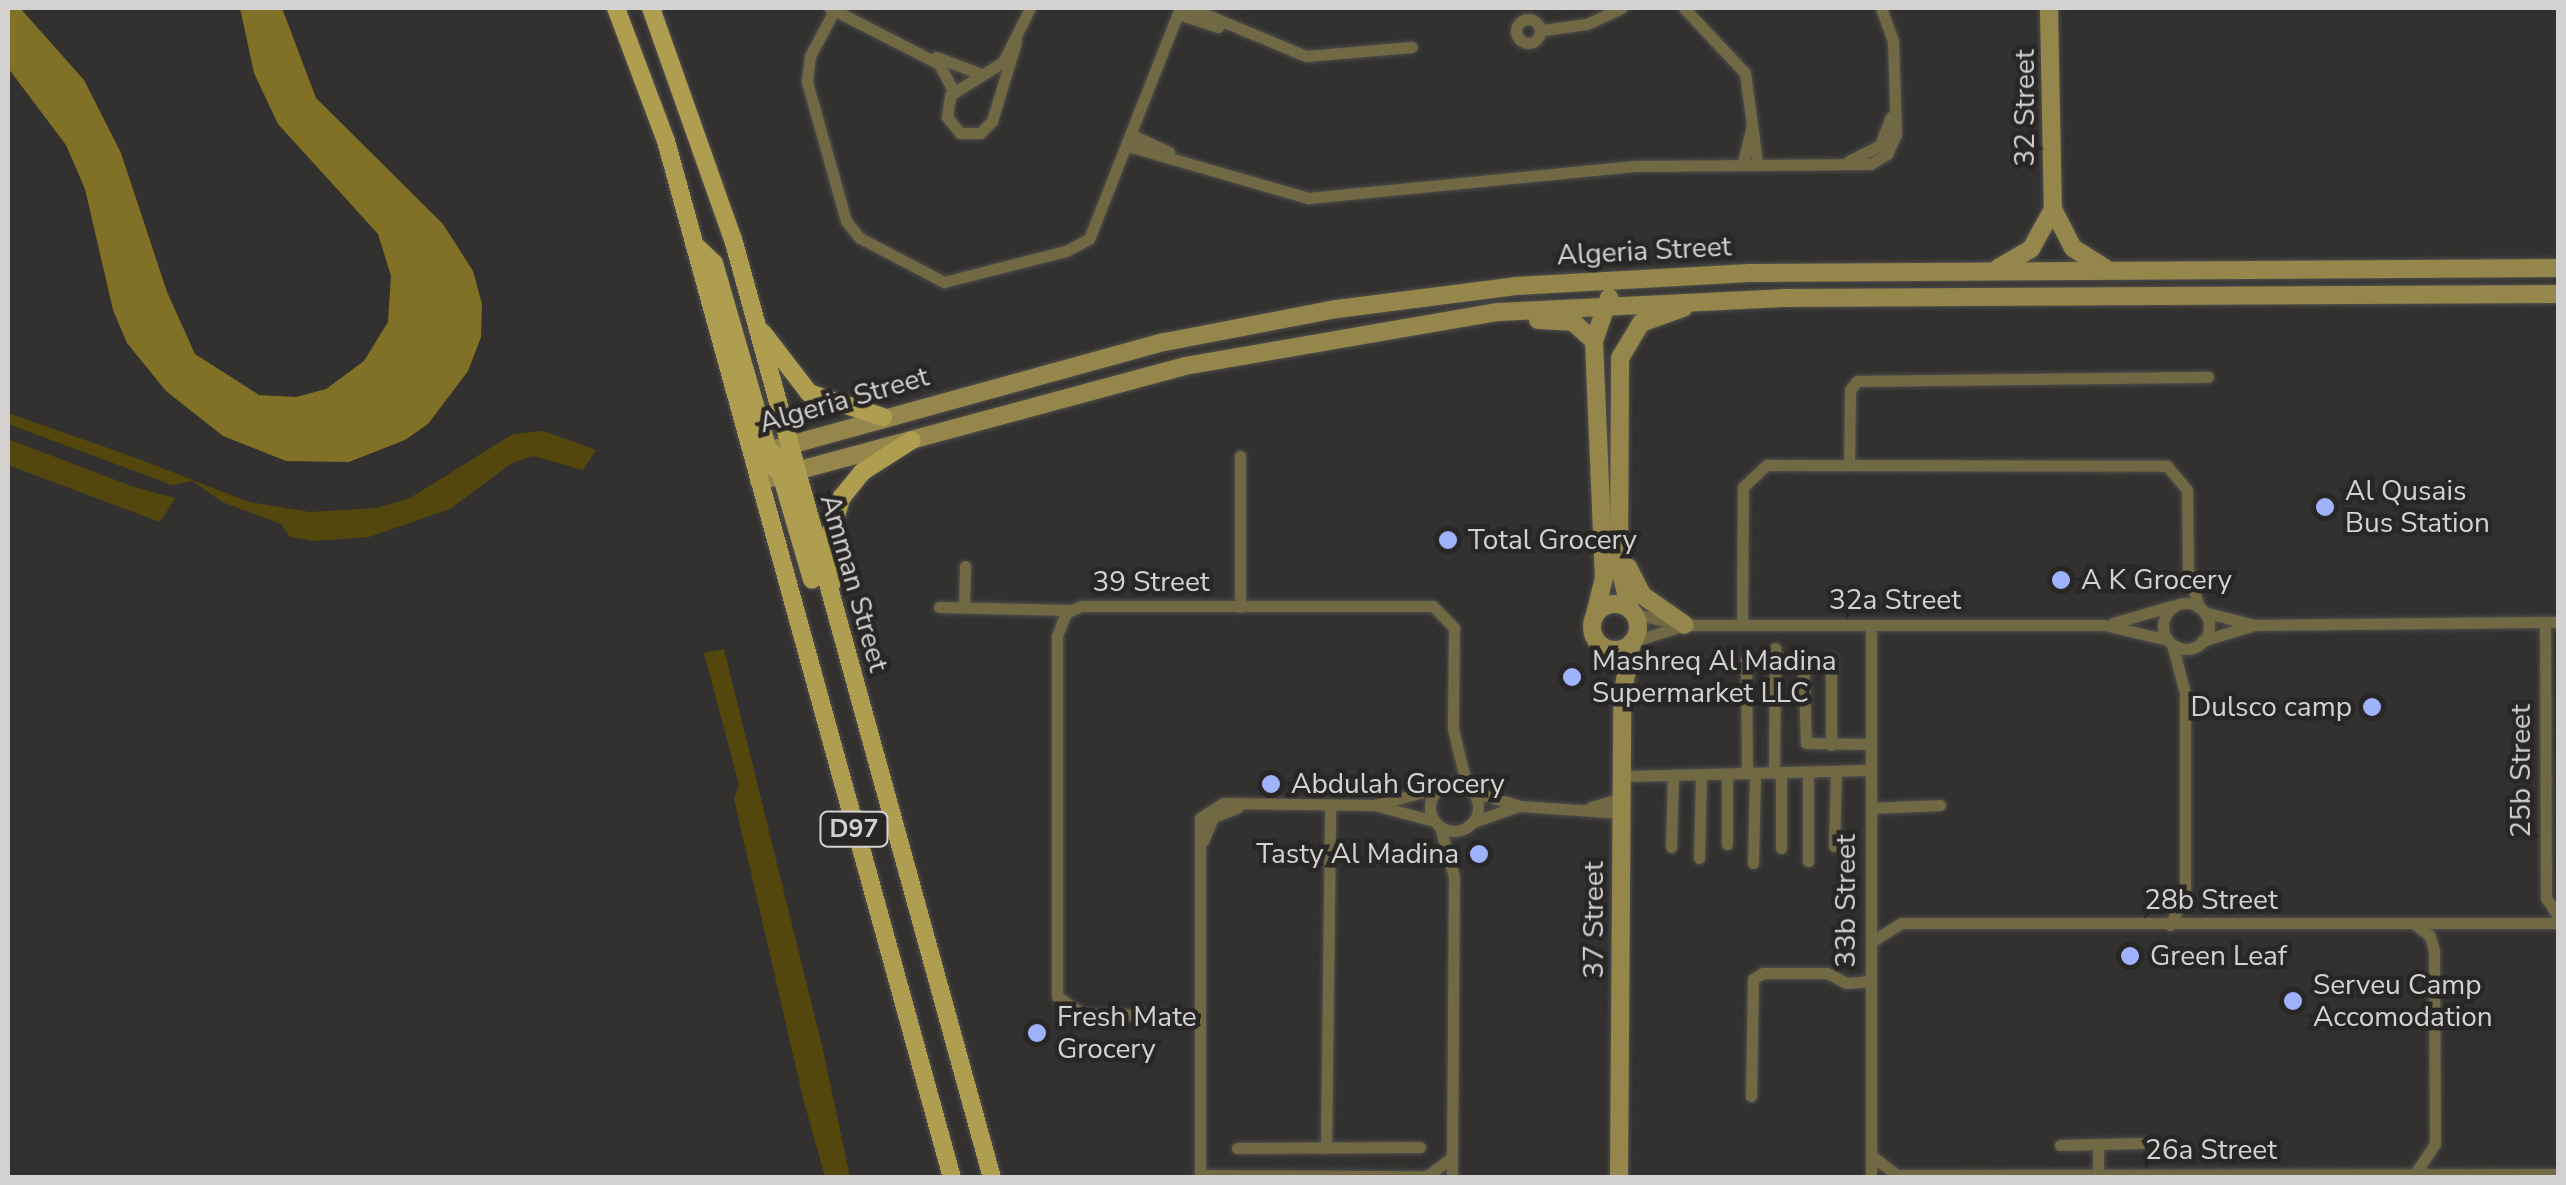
<!DOCTYPE html>
<style>
body{margin:0}
#map{position:relative;width:2566px;height:1185px;overflow:hidden;background:#32312f;font-family:"Nunito Sans",sans-serif}
div>[style]{position:absolute}
[style*='--x']{left:calc(var(--x)*1px);top:calc(var(--y)*1px);width:calc(var(--w)*1px);rotate:calc(var(--a)*1deg)}
.green>*{inset:0;background:#53470e}
.water>*{inset:0;background:#817127}
.roads{filter:drop-shadow(0 0 2px #4f4e4c) drop-shadow(0 0 2px #4f4e4c)}
.street>*{height:11px;margin:-5.5px;padding:0 5.5px;transform-origin:5.5px;border-radius:5.5px;background:#716944}
.street>.ring{margin:-5.5px;padding:0;box-sizing:content-box;background:none;border:11px solid #716944;border-radius:50%}
.secondary>*{height:18px;margin:-9px;padding:0 9px;transform-origin:9px;border-radius:9px;background:#95874c}
.secondary>.ring{margin:-9px;padding:0;box-sizing:content-box;background:none;border:18px solid #95874c;border-radius:50%}
.primary>*{height:18px;margin:-9px;padding:0 9px;transform-origin:9px;border-radius:9px;background:#b09e50}
.dots>*{width:28px;height:28px;translate:-50% -50%;box-sizing:border-box;border:5px solid #282725;border-radius:50%}
span{translate:-50% -50%;white-space:nowrap;text-align:center;line-height:1.15;-webkit-text-stroke:9px #282725;paint-order:stroke}
.shield-label span{padding:2px 8px;background:#282725;border:2px solid;border-radius:8px;-webkit-text-stroke-width:0}
.shield-label{font-size:25px;color:#d3d2d1;font-weight:700}
.street-label{font-size:28px;color:#d3d2d1}
.poi-label{font-size:28px;color:#d3d2d1}
.left{translate:0 -50%;text-align:left}
.right{translate:-100% -50%;text-align:right}
.frame{position:absolute;inset:0;border:10px solid #d3d2d1;pointer-events:none}
</style>
<div id="map">
<div class="green">
<i style="clip-path:polygon(8px 413px,139px 459px,249px 502px,310px 512px,376px 508px,410px 498px,513px 434px,544px 431px,596px 450px,583px 470px,533px 456px,512px 463px,450px 509px,369px 537px,315px 541px,290px 537px,281px 524px,222px 502px,193px 481px,172px 485px,8px 424px)"></i>
<i style="clip-path:polygon(8px 439px,134px 487px,175px 498px,160px 522px,8px 465px)"></i>
<i style="clip-path:polygon(724px 649px,822px 1046px,850px 1177px,825px 1177px,803px 1098px,734px 799px,739px 785px,704px 653px)"></i>
</div>
<div class="water">
<i style="clip-path:polygon(8px 8px,20px 8px,84px 80px,121px 153px,167px 292px,195px 354px,259px 395px,296px 397px,326px 389px,364px 361px,388px 322px,391px 276px,378px 234px,278px 124px,254px 73px,240px 8px,282px 8px,316px 98px,443px 224px,473px 271px,482px 304px,481px 337px,468px 371px,428px 424px,405px 440px,349px 462px,286px 461px,223px 436px,166px 391px,127px 343px,113px 310px,85px 189px,66px 145px,8px 68px)"></i>
</div>
<div class="roads">
<div class="street">
<i style="--x:830;--y:8;--w:123;--a:27.2"></i>
<i style="--x:939;--y:64;--w:30;--a:62"></i>
<i style="--x:1191;--y:8;--w:125;--a:22.7"></i>
<i style="--x:1306;--y:56;--w:106;--a:-4.9"></i>
<i style="--x:1684;--y:8;--w:89;--a:46.8"></i>
<i style="--x:1745;--y:73;--w:90;--a:82.3"></i>
<i style="--x:834;--y:11;--w:51;--a:118.1"></i>
<i style="--x:810;--y:56;--w:26;--a:97"></i>
<i style="--x:807;--y:82;--w:144;--a:74.3"></i>
<i style="--x:846;--y:221;--w:22;--a:51"></i>
<i style="--x:860;--y:238;--w:95;--a:27.6"></i>
<i style="--x:944;--y:282;--w:126;--a:-14.3"></i>
<i style="--x:1066;--y:251;--w:26;--a:-28"></i>
<i style="--x:1089;--y:239;--w:248;--a:-68.5"></i>
<i style="--x:1178;--y:14;--w:42;--a:18"></i>
<i class="ring" style="left:1516px;top:19px;width:13px;height:13px"></i>
<i style="--x:1543;--y:30;--w:44;--a:-7.8"></i>
<i style="--x:1587;--y:24;--w:38;--a:-25"></i>
<i style="--x:1016;--y:42;--w:83;--a:106.9"></i>
<i style="--x:992;--y:121;--w:17;--a:135"></i>
<i style="--x:980;--y:133;--w:20;--a:180"></i>
<i style="--x:960;--y:133;--w:21;--a:-129"></i>
<i style="--x:947;--y:117;--w:22;--a:-82"></i>
<i style="--x:950;--y:95;--w:62;--a:-31.9"></i>
<i style="--x:1003;--y:62;--w:60;--a:-63.4"></i>
<i style="--x:936;--y:57;--w:46;--a:20.4"></i>
<i style="--x:1132;--y:135;--w:41;--a:24.7"></i>
<i style="--x:1128;--y:146;--w:187;--a:16.1"></i>
<i style="--x:1308;--y:198;--w:328;--a:-5.6"></i>
<i style="--x:1634;--y:166;--w:236;--a:-0.5"></i>
<i style="--x:1870;--y:164;--w:20;--a:-30"></i>
<i style="--x:1887;--y:154;--w:21;--a:-65"></i>
<i style="--x:1896;--y:135;--w:94;--a:-91.8"></i>
<i style="--x:1893;--y:41;--w:35;--a:-110"></i>
<i style="--x:1849;--y:161;--w:35;--a:-27"></i>
<i style="--x:1880;--y:145;--w:30;--a:-69"></i>
<i style="--x:1743;--y:162;--w:37;--a:-76"></i>
<i style="--x:1849;--y:465;--w:75;--a:-89.2"></i>
<i style="--x:1850;--y:390;--w:11;--a:-52"></i>
<i style="--x:1857;--y:381;--w:351;--a:-0.7"></i>
<i class="ring" style="left:2163px;top:603px;width:35px;height:35px"></i>
<i style="--x:939;--y:607;--w:131;--a:1.3"></i>
<i style="--x:964;--y:607;--w:41;--a:-88.6"></i>
<i style="--x:1240;--y:607;--w:151;--a:-90"></i>
<i style="--x:2204;--y:612;--w:48;--a:14.6"></i>
<i style="--x:1634;--y:614;--w:52;--a:12.2"></i>
<i style="--x:1685;--y:625;--w:419;--a:0"></i>
<i style="--x:2104;--y:625;--w:66;--a:13.2"></i>
<i style="--x:2545;--y:622;--w:276;--a:89.8"></i>
<i style="--x:2546;--y:898;--w:22;--a:56"></i>
<i style="--x:2113;--y:623;--w:61;--a:-16.1"></i>
<i style="--x:1742;--y:625;--w:138;--a:-89.6"></i>
<i style="--x:1743;--y:487;--w:33;--a:-43"></i>
<i style="--x:1767;--y:465;--w:400;--a:0.1"></i>
<i style="--x:2167;--y:466;--w:31;--a:50"></i>
<i style="--x:2187;--y:490;--w:81;--a:89.3"></i>
<i style="--x:2188;--y:571;--w:38;--a:73"></i>
<i style="--x:2202;--y:641;--w:54;--a:-17.1"></i>
<i style="--x:2254;--y:625;--w:304;--a:-0.6"></i>
<i style="--x:1632;--y:642;--w:56;--a:-17.8"></i>
<i style="--x:1803;--y:658;--w:85;--a:88"></i>
<i style="--x:1806;--y:743;--w:65;--a:0.9"></i>
<i style="--x:1746;--y:660;--w:113;--a:89.5"></i>
<i style="--x:1831;--y:745;--w:87;--a:-90"></i>
<i style="--x:1774;--y:773;--w:125;--a:-89.5"></i>
<i style="--x:1622;--y:776;--w:249;--a:-1.4"></i>
<i class="ring" style="left:1430px;top:783px;width:37px;height:37px"></i>
<i style="--x:1473;--y:792;--w:49;--a:16.6"></i>
<i style="--x:1520;--y:806;--w:102;--a:3.9"></i>
<i style="--x:1378;--y:806;--w:58;--a:15"></i>
<i style="--x:1591;--y:807;--w:32;--a:-16"></i>
<i style="--x:1871;--y:808;--w:69;--a:-2.5"></i>
<i style="--x:1473;--y:822;--w:46;--a:-19.2"></i>
<i style="--x:1440;--y:827;--w:52;--a:74.4"></i>
<i style="--x:1454;--y:877;--w:301;--a:90.4"></i>
<i style="--x:1203;--y:841;--w:26;--a:-67"></i>
<i style="--x:1213;--y:817;--w:26;--a:-21"></i>
<i style="--x:1727;--y:844;--w:70;--a:-90"></i>
<i style="--x:1834;--y:846;--w:75;--a:-88.5"></i>
<i style="--x:1671;--y:847;--w:72;--a:-88.4"></i>
<i style="--x:1781;--y:848;--w:75;--a:-90"></i>
<i style="--x:1699;--y:858;--w:84;--a:-88.6"></i>
<i style="--x:1808;--y:861;--w:89;--a:-90"></i>
<i style="--x:1753;--y:863;--w:90;--a:-88.7"></i>
<i style="--x:2170;--y:925;--w:35;--a:-65"></i>
<i style="--x:2185;--y:893;--w:200;--a:-90"></i>
<i style="--x:2185;--y:693;--w:51;--a:-104.9"></i>
<i style="--x:1871;--y:942;--w:36;--a:-32"></i>
<i style="--x:1902;--y:923;--w:656;--a:0"></i>
<i style="--x:1200;--y:1016;--w:118;--a:-179"></i>
<i style="--x:1082;--y:1014;--w:31;--a:-144"></i>
<i style="--x:1057;--y:996;--w:360;--a:-90"></i>
<i style="--x:1057;--y:636;--w:25;--a:-69"></i>
<i style="--x:1066;--y:613;--w:17;--a:-25"></i>
<i style="--x:1081;--y:606;--w:352;--a:0"></i>
<i style="--x:1433;--y:606;--w:30;--a:46"></i>
<i style="--x:1454;--y:628;--w:101;--a:90.6"></i>
<i style="--x:1453;--y:729;--w:60;--a:76.4"></i>
<i style="--x:1751;--y:1096;--w:117;--a:-89"></i>
<i style="--x:1753;--y:979;--w:12;--a:-31"></i>
<i style="--x:1763;--y:973;--w:64;--a:0"></i>
<i style="--x:1827;--y:973;--w:22;--a:27"></i>
<i style="--x:1847;--y:983;--w:24;--a:-5"></i>
<i style="--x:2098;--y:1144;--w:32;--a:90"></i>
<i style="--x:2060;--y:1145;--w:82;--a:-1.4"></i>
<i style="--x:1237;--y:1148;--w:183;--a:-0.3"></i>
<i style="--x:1326;--y:1148;--w:342;--a:-89.3"></i>
<i style="--x:1871;--y:1155;--w:33;--a:38"></i>
<i style="--x:1897;--y:1175;--w:661;--a:-0.09"></i>
<i style="--x:1200;--y:1175;--w:227;--a:0.3"></i>
<i style="--x:1427;--y:1176;--w:31;--a:-37"></i>
<i style="--x:2414;--y:1175;--w:37;--a:-56"></i>
<i style="--x:2435;--y:1144;--w:193;--a:-90.3"></i>
<i style="--x:2434;--y:951;--w:16;--a:-105"></i>
<i style="--x:2430;--y:936;--w:18;--a:-142"></i>
<i style="--x:1200;--y:1178;--w:360;--a:-90"></i>
<i style="--x:1200;--y:818;--w:27;--a:-33"></i>
<i style="--x:1223;--y:803;--w:151;--a:0.8"></i>
<i style="--x:1374;--y:805;--w:67;--a:-14.7"></i>
<i style="--x:1871;--y:1178;--w:553;--a:-90"></i>
</div>
<div class="secondary">
<i style="--x:2049;--y:8;--w:201;--a:88.9"></i>
<i style="--x:2053;--y:209;--w:44;--a:62.9"></i>
<i style="--x:2073;--y:248;--w:38;--a:32"></i>
<i style="--x:1998;--y:268;--w:38;--a:-30"></i>
<i style="--x:2031;--y:249;--w:46;--a:-61.2"></i>
<i style="--x:1538;--y:320;--w:35;--a:3"></i>
<i style="--x:1573;--y:322;--w:28;--a:42"></i>
<i style="--x:1594;--y:341;--w:237;--a:87.6"></i>
<i style="--x:1604;--y:578;--w:38;--a:104"></i>
<i style="--x:1594;--y:341;--w:46;--a:-70.8"></i>
<i style="--x:757;--y:454;--w:423;--a:-15.4"></i>
<i style="--x:1165;--y:342;--w:175;--a:-10.9"></i>
<i style="--x:1337;--y:309;--w:180;--a:-7.3"></i>
<i style="--x:1516;--y:286;--w:234;--a:-3.2"></i>
<i style="--x:1750;--y:273;--w:808;--a:-0.35"></i>
<i style="--x:759;--y:481;--w:441;--a:-15.1"></i>
<i style="--x:1185;--y:366;--w:319;--a:-9.8"></i>
<i style="--x:1499;--y:312;--w:284;--a:-2.8"></i>
<i style="--x:1783;--y:298;--w:775;--a:-0.3"></i>
<i style="--x:1628;--y:567;--w:31;--a:63"></i>
<i style="--x:1642;--y:595;--w:52;--a:34.9"></i>
<i class="ring" style="left:1592px;top:604px;width:28px;height:28px"></i>
<i style="--x:1630;--y:609;--w:45;--a:-104"></i>
<i style="--x:1619;--y:565;--w:207;--a:-89.7"></i>
<i style="--x:1620;--y:358;--w:41;--a:-59"></i>
<i style="--x:1641;--y:323;--w:45;--a:-19.7"></i>
<i style="--x:1619;--y:1178;--w:481;--a:-89.6"></i>
<i style="--x:1622;--y:697;--w:56;--a:-79.7"></i>
</div>
<div class="primary">
<i style="--x:616;--y:8;--w:142;--a:69.4"></i>
<i style="--x:666;--y:141;--w:1076;--a:74.58"></i>
<i style="--x:651;--y:8;--w:245;--a:70.5"></i>
<i style="--x:733;--y:239;--w:974;--a:74.58"></i>
<i style="--x:694;--y:244;--w:28;--a:44"></i>
<i style="--x:714;--y:263;--w:195;--a:73.9"></i>
<i style="--x:768;--y:450;--w:32;--a:39"></i>
<i style="--x:763;--y:333;--w:76;--a:52.5"></i>
<i style="--x:809;--y:393;--w:78;--a:18"></i>
<i style="--x:768;--y:462;--w:18;--a:43"></i>
<i style="--x:781;--y:474;--w:110;--a:73.7"></i>
<i style="--x:832;--y:583;--w:51;--a:-91.1"></i>
<i style="--x:831;--y:532;--w:37;--a:-73"></i>
<i style="--x:842;--y:497;--w:32;--a:-51"></i>
<i style="--x:862;--y:472;--w:59;--a:-32.6"></i>
</div>
</div>
<div class="dots">
<i style="left:2325px;top:507px;background:#9fb3fd"></i>
<i style="left:1448px;top:540px;background:#9fb3fd"></i>
<i style="left:2061px;top:580px;background:#9fb3fd"></i>
<i style="left:1572px;top:677px;background:#9fb3fd"></i>
<i style="left:2372px;top:707px;background:#9fb3fd"></i>
<i style="left:1271px;top:784px;background:#9fb3fd"></i>
<i style="left:1479px;top:854px;background:#9fb3fd"></i>
<i style="left:2130px;top:956px;background:#9fb3fd"></i>
<i style="left:2293px;top:1001px;background:#9fb3fd"></i>
<i style="left:1037px;top:1033px;background:#9fb3fd"></i>
</div>
<div class="shield-label">
<span style="left:854px;top:829px">D97</span>
</div>
<div class="street-label">
<span style="left:2025px;top:108px;rotate:-90deg">32 Street</span>
<span style="left:1644px;top:251px;rotate:-3deg">Algeria Street</span>
<span style="left:844px;top:400px;rotate:-16deg">Algeria Street</span>
<span style="left:1151px;top:582px">39 Street</span>
<span style="left:854px;top:583px;rotate:74deg">Amman Street</span>
<span style="left:1895px;top:600px">32a Street</span>
<span style="left:2521px;top:771px;rotate:-90deg">25b Street</span>
<span style="left:2211px;top:900px">28b Street</span>
<span style="left:1846px;top:901px;rotate:-90deg">33b Street</span>
<span style="left:1594px;top:920px;rotate:-90deg">37 Street</span>
<span style="left:2211px;top:1150px">26a Street</span>
</div>
<div class="poi-label">
<span class="left" style="left:2345px;top:507px">Al Qusais<br>Bus Station</span>
<span class="left" style="left:1468px;top:540px">Total Grocery</span>
<span class="left" style="left:2081px;top:580px">A K Grocery</span>
<span class="left" style="left:1592px;top:677px">Mashreq Al Madina<br>Supermarket LLC</span>
<span class="right" style="left:2352px;top:707px">Dulsco camp</span>
<span class="left" style="left:1291px;top:784px">Abdulah Grocery</span>
<span class="right" style="left:1459px;top:854px">Tasty Al Madina</span>
<span class="left" style="left:2150px;top:956px">Green Leaf</span>
<span class="left" style="left:2313px;top:1001px">Serveu Camp<br>Accomodation</span>
<span class="left" style="left:1057px;top:1033px">Fresh Mate<br>Grocery</span>
</div>
<div class="frame"></div>
</div>
